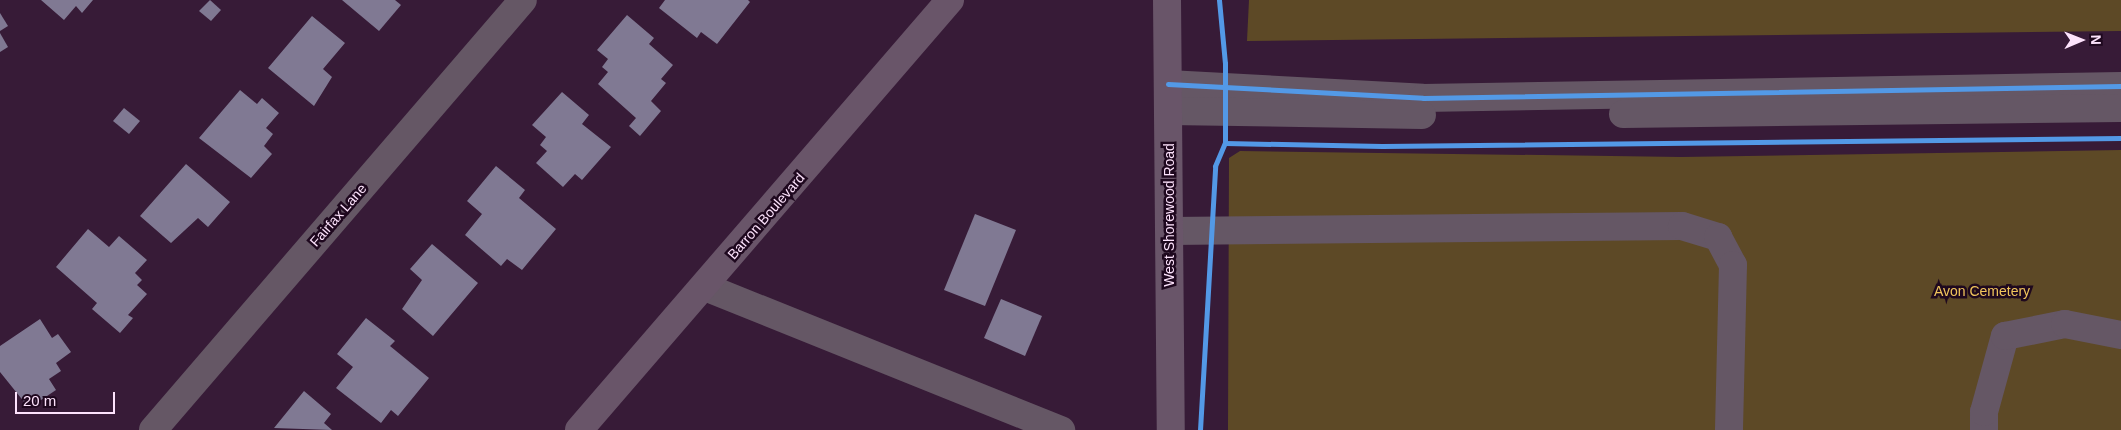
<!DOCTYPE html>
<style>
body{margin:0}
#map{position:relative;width:2121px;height:430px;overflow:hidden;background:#371b37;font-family:Helvetica,sans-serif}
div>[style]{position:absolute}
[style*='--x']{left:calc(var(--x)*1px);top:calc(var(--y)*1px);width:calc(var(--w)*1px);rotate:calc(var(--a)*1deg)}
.green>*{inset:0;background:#5d4926}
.building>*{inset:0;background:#807993}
.minor>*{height:28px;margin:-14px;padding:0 14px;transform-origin:14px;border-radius:14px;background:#655765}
.major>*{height:28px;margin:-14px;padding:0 14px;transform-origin:14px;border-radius:14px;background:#695569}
.cycleway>*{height:5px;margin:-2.5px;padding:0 2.5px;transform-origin:2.5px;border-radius:2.5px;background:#5399e6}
span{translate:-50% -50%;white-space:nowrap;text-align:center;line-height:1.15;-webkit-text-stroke:5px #1e081e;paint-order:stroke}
.street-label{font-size:14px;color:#fde3fc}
.park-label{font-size:14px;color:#f1c55c}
.north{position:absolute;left:2056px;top:15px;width:50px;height:50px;-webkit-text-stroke:4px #1e081e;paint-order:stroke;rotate:89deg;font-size:14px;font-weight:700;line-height:20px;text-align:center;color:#fde3fc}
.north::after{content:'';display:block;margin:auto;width:18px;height:22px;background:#fde3fc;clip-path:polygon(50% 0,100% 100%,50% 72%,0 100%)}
.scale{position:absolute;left:15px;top:392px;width:100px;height:22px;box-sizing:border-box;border:2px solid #fde3fc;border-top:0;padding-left:6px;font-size:15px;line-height:18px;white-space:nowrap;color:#fde3fc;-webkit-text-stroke:4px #1e081e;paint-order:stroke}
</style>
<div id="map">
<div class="green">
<i style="clip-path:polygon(1249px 0,2121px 0,2121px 31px,1247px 41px)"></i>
<i style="clip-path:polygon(2121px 150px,2121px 430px,1228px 430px,1229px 158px,1240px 151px,1681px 157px)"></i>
</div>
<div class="building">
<i style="clip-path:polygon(41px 0,93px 0,82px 13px,76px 6px,64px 20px)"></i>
<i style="clip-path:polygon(210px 0,221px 10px,211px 21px,199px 11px)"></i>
<i style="clip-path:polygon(342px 0,395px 0,401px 5px,379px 31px)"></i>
<i style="clip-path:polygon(665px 0,748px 0,750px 2px,717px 44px,701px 32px,697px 38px,659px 8px)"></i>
<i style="clip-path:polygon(0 13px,8px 26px,0 31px)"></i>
<i style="clip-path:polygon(627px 15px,654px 38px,649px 44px,673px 65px,661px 79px,666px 83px,651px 101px,661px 111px,640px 136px,629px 126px,636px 118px,598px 84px,608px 72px,602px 67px,608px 59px,597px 50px)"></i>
<i style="clip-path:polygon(312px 16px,345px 43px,323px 69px,332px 77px,314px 106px,268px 68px)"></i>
<i style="clip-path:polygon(0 33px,8px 47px,0 52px)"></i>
<i style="clip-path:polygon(240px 90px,257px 104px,262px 98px,279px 113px,266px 128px,273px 134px,264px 146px,272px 154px,251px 178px,199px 138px)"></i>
<i style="clip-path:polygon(562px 92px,589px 115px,582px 124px,611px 147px,582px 180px,575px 174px,563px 187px,536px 163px,547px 151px,540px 145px,546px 137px,532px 125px)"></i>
<i style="clip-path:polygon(124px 108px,140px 121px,129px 134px,113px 121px)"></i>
<i style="clip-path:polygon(186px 164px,230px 202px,208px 227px,198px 218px,171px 243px,140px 216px)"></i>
<i style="clip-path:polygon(496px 166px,525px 190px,519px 198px,556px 229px,522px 270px,507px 259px,501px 266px,465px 235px,482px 214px,467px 201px)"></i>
<i style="clip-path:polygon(975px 214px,1016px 230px,985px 306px,944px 290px)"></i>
<i style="clip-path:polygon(88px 229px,109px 247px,119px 236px,147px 260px,135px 273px,142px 280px,137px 285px,147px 294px,128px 315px,133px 318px,120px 333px,92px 309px,97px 303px,56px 267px)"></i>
<i style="clip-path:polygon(432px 244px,478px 283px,433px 336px,402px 309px,422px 280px,410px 269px)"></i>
<i style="clip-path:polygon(1001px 299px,1042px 316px,1025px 356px,984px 338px)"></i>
<i style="clip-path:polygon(366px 318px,395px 341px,390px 346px,429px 378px,398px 416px,391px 410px,381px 423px,336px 388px,353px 367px,337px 354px)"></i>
<i style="clip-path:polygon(40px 319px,52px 338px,58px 334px,71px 352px,56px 363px,61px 371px,49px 379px,56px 390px,29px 408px,0 372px,0 346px)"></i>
<i style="clip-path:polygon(304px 391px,331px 414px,324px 423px,332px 430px,274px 428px)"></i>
</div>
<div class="minor">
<i style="--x:1168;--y:84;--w:255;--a:3.1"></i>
<i style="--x:1423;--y:98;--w:698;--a:-0.98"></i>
<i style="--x:1169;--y:111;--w:253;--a:0.9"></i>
<i style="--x:1623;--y:114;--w:498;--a:-0.7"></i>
<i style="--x:1170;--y:231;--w:512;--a:-0.56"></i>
<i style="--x:1682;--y:226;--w:38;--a:17"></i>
<i style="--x:1718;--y:237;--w:32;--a:62"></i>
<i style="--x:1733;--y:265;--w:165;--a:91.4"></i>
<i style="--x:705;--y:287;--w:384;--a:21.9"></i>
<i style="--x:153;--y:430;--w:567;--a:-49.29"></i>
<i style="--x:1984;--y:430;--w:18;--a:-90"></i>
<i style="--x:1984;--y:412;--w:79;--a:-74.6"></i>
<i style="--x:2005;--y:336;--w:61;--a:-11.3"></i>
<i style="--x:2065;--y:324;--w:57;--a:11.1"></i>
</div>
<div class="major">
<i style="--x:1167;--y:0;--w:430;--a:89.5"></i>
<i style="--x:579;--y:430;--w:568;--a:-49.21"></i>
</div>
<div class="cycleway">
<i style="--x:1219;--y:0;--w:63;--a:84.6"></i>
<i style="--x:1225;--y:63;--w:80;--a:90"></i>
<i style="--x:1168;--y:84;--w:255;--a:3.1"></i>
<i style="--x:1423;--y:98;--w:698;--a:-0.98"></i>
<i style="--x:1200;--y:430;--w:264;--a:-86.7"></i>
<i style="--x:1215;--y:166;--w:25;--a:-67"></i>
<i style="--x:1225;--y:143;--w:157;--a:1.1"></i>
<i style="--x:1382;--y:146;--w:739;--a:-0.62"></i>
</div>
<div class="street-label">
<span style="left:338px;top:215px;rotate:-49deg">Fairfax Lane</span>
<span style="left:1169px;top:215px;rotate:-90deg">West Shorewood Road</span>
<span style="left:766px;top:216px;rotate:-49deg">Barron Boulevard</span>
</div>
<div class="park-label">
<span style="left:1982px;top:291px">Avon Cemetery</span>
</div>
<div class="north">N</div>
<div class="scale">20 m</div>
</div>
